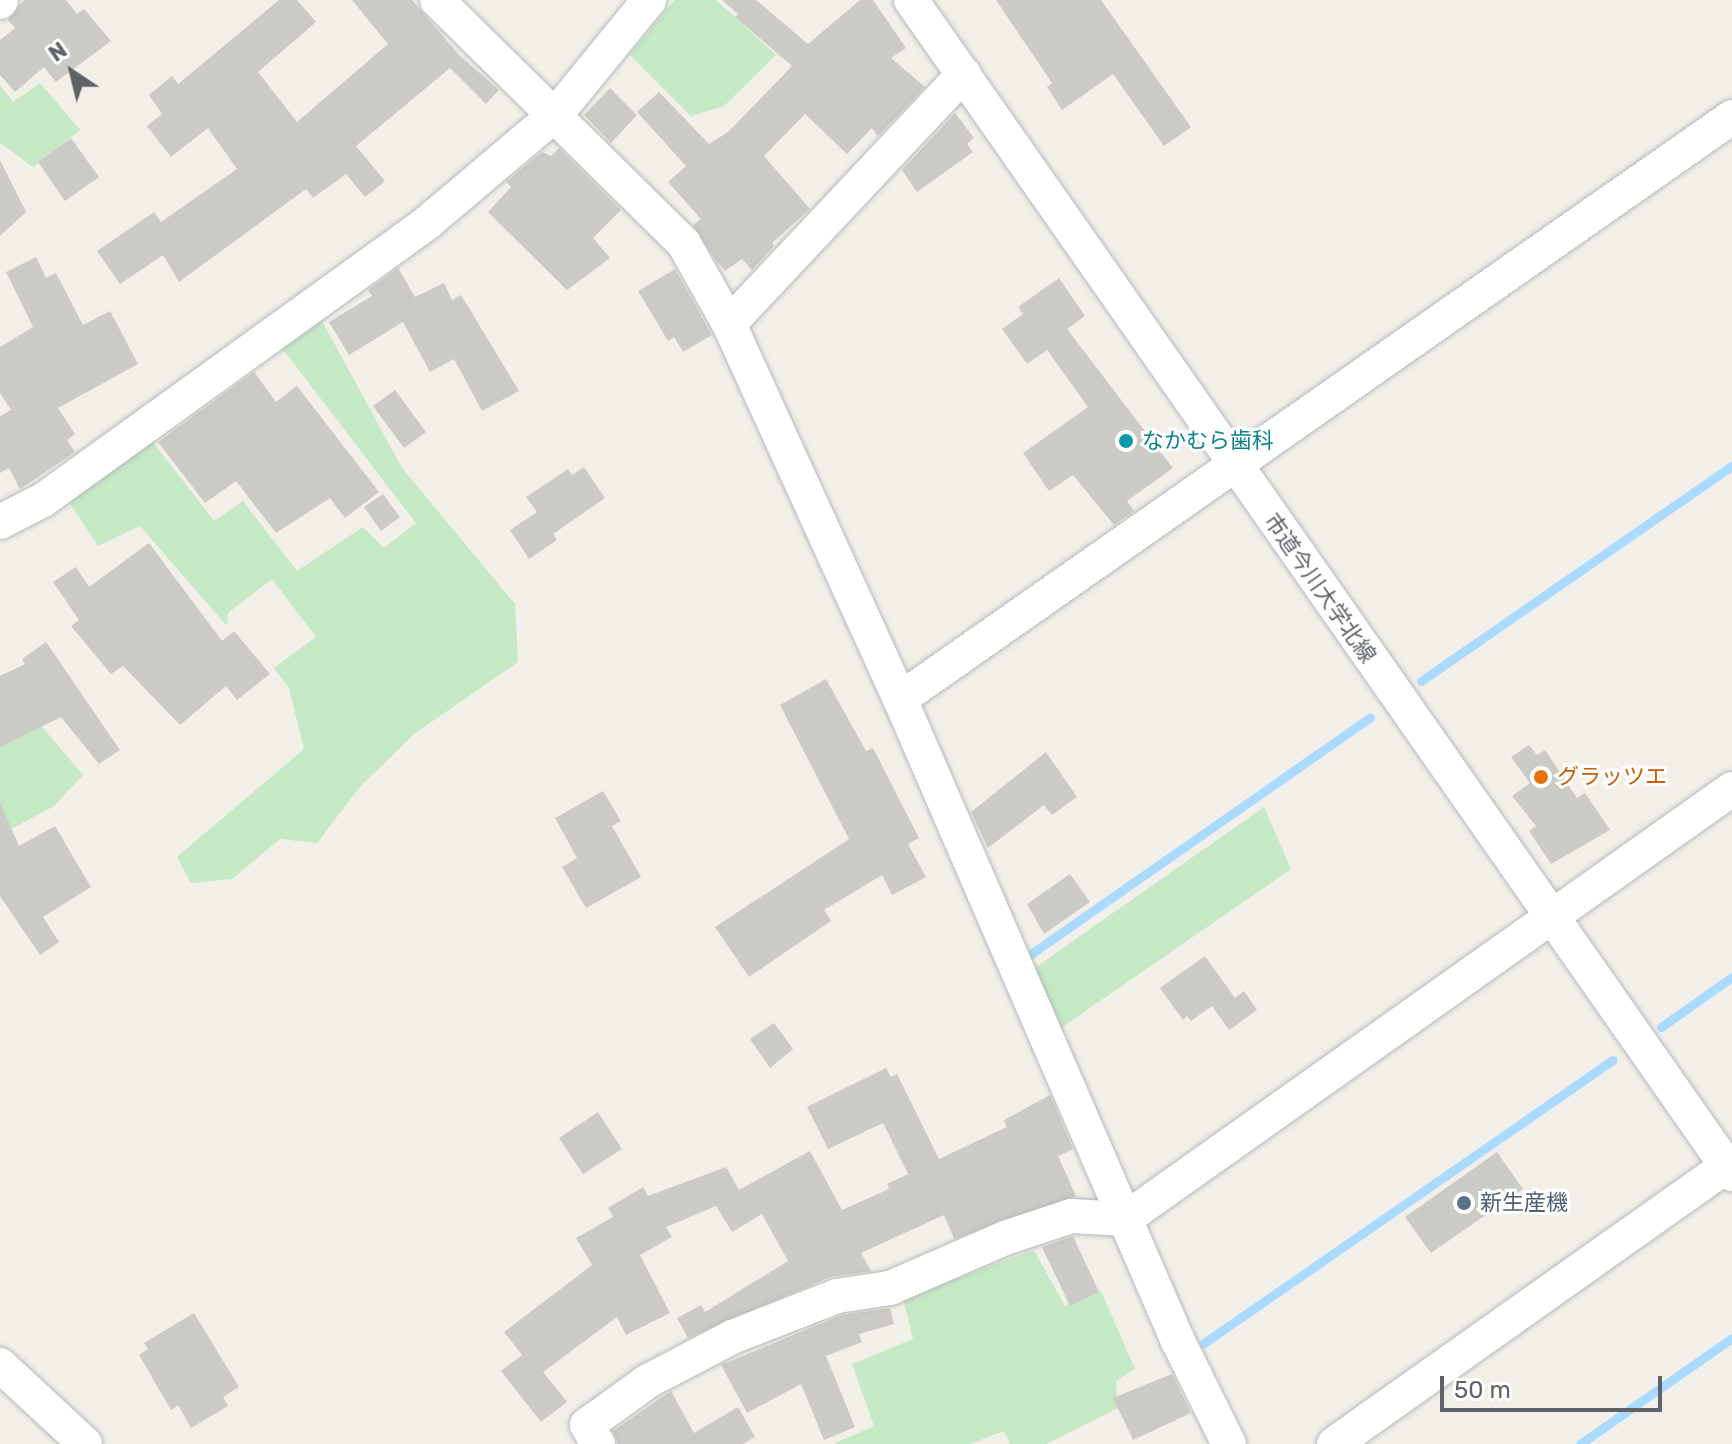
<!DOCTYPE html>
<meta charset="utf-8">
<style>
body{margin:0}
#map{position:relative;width:1732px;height:1444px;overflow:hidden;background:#f1efe8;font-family:Rubik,"Noto Sans JP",sans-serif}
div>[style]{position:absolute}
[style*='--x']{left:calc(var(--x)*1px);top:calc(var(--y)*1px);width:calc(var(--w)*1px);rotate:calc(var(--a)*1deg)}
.green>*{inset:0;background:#c5e8c5}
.stream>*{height:9px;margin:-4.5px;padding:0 4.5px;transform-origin:4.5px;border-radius:4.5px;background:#aadaff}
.building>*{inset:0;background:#cccac5}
.roads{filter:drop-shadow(0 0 2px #b5b8bc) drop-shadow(0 0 2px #b5b8bc)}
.minor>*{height:34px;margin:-17px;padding:0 17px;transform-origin:17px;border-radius:17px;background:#fff}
.dots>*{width:22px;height:22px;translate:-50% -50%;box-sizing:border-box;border:4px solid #fff;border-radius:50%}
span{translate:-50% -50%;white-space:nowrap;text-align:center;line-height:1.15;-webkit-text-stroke:6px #fff;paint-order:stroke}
.culture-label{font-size:22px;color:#0d838f}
.left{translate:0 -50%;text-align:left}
.street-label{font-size:22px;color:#5f6368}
.food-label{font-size:22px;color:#c56008}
.service-label{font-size:22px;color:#4e5e75}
.north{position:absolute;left:32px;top:32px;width:80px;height:80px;-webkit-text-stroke:6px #fff;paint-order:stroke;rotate:325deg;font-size:22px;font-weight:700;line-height:32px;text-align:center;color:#5f6368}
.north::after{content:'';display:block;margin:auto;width:28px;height:36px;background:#5f6368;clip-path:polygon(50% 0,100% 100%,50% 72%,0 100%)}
.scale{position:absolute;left:1440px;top:1376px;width:222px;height:36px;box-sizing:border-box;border:4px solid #5f6368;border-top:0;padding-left:10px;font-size:24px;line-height:28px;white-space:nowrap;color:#5f6368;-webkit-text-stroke:6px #fff;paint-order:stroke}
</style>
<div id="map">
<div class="green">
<i style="clip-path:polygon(674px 0,716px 0,776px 55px,724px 106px,691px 116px,630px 55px)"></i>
<i style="clip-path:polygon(40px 83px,80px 130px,33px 167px,0 143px,0 85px,13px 102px)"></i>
<i style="clip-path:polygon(315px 308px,402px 468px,515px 604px,518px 662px,414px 734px,359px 788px,317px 843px,280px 839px,232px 879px,191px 883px,177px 857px,304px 749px,289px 688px,274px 668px,316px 637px,272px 579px,228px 613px,227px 626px,140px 526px,98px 546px,65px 496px,146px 433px,214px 521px,243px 501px,297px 571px,363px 527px,384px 548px,416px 523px,275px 339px)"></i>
<i style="clip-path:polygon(37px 721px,83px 775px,54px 806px,0 835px,0 741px)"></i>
<i style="clip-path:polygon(1264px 807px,1291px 869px,1058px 1030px,1033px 969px)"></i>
<i style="clip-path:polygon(1034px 1250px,1065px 1306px,1101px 1291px,1135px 1369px,1116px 1381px,1118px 1408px,1046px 1444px,1010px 1444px,1004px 1431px,970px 1444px,833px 1444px,874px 1426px,852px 1364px,913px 1339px,903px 1298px)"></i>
</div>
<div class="stream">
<i style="--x:1421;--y:681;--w:378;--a:-34.7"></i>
<i style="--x:1028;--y:956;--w:417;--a:-34.9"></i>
<i style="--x:1661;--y:1027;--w:87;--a:-35.2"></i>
<i style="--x:1204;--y:1343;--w:497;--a:-34.7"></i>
<i style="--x:1580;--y:1444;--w:185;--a:-34.9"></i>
</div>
<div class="building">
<i style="clip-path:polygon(24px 0,66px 0,77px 14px,84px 9px,111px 41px,56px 82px,44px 67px,15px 92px,0 75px,0 40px,15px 28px,8px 20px)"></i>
<i style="clip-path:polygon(279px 0,297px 0,316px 22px,258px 72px,297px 122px,388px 44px,352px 0,412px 0,459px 55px,499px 90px,486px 104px,450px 68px,356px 146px,385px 181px,365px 197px,346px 174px,313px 198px,306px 189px,179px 282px,163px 255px,120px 284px,97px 251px,154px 212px,161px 222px,237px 169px,208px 128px,171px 157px,147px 126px,162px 114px,149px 95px,172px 76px,178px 84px)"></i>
<i style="clip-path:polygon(722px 0,756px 0,808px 44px,860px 0,873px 0,906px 48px,891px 58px,925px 87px,878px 136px,872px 128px,847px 154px,805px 114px,764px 156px,810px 209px,772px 243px,774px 246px,752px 270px,742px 259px,725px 271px,715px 259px,693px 225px,701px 219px,668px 182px,686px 166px,637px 112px,659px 92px,709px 144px,728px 132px,792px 66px,735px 17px,738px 14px)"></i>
<i style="clip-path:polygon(996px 0,1101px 0,1191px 127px,1164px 146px,1113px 74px,1062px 110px,1047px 87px,1052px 83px)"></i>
<i style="clip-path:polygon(610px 88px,637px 115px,611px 143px,584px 115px)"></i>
<i style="clip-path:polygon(955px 113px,974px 138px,967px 144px,973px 152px,917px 192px,902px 170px)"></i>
<i style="clip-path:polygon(71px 138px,99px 177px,65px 201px,38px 162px)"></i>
<i style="clip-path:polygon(559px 148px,621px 210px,593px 238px,610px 258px,567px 290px,488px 212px,511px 187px,506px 182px,542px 152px,551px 156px)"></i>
<i style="clip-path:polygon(0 160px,26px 212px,0 236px)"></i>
<i style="clip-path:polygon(36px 257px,46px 278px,56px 273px,83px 325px,110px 311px,138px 364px,58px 408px,75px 434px,67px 440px,75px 452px,20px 489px,9px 468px,0 473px,0 416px,11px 410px,0 393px,0 347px,33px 327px,6px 272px)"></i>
<i style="clip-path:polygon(398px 268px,415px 297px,444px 283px,452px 300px,461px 295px,519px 391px,482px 411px,454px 359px,430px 372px,403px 322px,349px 355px,329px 322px,372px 296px,368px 290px)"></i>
<i style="clip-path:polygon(675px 269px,712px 335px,683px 352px,674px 337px,668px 341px,638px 291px)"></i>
<i style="clip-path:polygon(1059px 278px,1085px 316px,1067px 329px,1173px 468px,1127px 501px,1134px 511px,1114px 525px,1073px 475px,1049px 491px,1023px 453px,1088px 407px,1047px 350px,1027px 364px,1002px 329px,1023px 314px,1018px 307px)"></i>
<i style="clip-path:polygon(254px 372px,276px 402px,297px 386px,379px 492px,345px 518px,330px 498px,276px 533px,236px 481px,205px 503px,158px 442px)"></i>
<i style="clip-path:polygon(395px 390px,426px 432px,404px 448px,373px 406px)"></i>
<i style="clip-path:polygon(584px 467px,605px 498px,553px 534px,557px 540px,529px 559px,510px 530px,537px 512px,526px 497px,568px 469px,572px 475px)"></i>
<i style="clip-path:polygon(383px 494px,400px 517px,381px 531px,364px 507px)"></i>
<i style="clip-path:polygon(149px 543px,222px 641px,234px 631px,270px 674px,237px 700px,226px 686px,180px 725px,123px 666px,111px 674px,71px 626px,79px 620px,53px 582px,76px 567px,89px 587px)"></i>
<i style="clip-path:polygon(46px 642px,120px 750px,99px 764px,61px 717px,0 747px,0 676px,25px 664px,22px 659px)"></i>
<i style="clip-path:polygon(826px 679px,866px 751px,873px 748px,919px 838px,908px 844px,926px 877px,892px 895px,882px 875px,824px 910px,831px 921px,749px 977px,715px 927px,849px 839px,780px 705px)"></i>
<i style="clip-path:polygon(1529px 745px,1537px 755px,1545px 750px,1577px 798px,1585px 793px,1610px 830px,1551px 864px,1529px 831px,1536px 826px,1512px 796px,1530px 783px,1511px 757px)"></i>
<i style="clip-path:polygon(1046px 752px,1077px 797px,1052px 815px,1044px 805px,988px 848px,971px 812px)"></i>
<i style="clip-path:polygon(603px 791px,621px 821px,612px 826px,641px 877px,586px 908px,562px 867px,577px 858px,555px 818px)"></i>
<i style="clip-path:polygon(0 802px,19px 846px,55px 826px,91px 887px,43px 917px,59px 942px,40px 955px,0 896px)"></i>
<i style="clip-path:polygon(1070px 874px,1090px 902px,1044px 934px,1027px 904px)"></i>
<i style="clip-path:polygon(1205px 956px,1235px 998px,1244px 991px,1257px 1010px,1229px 1030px,1212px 1006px,1191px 1021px,1187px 1016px,1183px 1020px,1160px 988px)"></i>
<i style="clip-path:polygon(774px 1023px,793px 1049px,770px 1068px,750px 1039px)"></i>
<i style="clip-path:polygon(886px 1068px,891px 1077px,897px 1074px,939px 1159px,1007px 1127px,1004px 1120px,1050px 1095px,1073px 1149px,1058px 1156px,1076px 1196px,954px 1239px,944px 1215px,861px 1253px,871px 1271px,830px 1277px,688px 1338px,677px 1318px,701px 1305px,705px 1312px,788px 1261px,762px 1214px,732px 1232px,716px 1206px,666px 1227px,672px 1237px,640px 1255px,670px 1313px,626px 1335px,617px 1317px,543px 1372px,567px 1402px,541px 1422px,501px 1371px,522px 1355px,504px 1332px,592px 1265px,576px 1238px,613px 1217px,608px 1208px,643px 1187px,648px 1196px,726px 1167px,739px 1190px,810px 1151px,842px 1210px,889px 1189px,887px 1184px,908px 1174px,883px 1123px,828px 1149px,807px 1107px)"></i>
<i style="clip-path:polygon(598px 1112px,622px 1149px,583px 1174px,559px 1138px)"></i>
<i style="clip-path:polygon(1497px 1152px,1523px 1189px,1431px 1253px,1405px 1217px)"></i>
<i style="clip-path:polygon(1073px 1236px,1099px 1292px,1070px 1306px,1042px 1247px)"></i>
<i style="clip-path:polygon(890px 1308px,894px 1324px,859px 1334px,862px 1342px,826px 1356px,855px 1427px,824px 1440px,801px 1384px,747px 1413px,721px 1365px,842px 1315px)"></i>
<i style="clip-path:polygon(194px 1313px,239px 1387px,223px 1397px,228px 1406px,191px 1428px,178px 1405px,171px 1410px,139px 1355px,148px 1349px,144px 1343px)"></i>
<i style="clip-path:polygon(1172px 1374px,1191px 1413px,1133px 1440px,1113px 1398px)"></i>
<i style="clip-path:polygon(671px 1391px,694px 1433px,738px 1407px,755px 1437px,743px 1444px,618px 1444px,613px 1431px)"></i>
</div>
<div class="roads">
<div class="minor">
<i style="--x:437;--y:0;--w:347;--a:44.6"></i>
<i style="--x:684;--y:244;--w:92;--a:60.6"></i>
<i style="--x:729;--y:324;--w:412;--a:65.5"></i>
<i style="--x:900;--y:699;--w:700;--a:66.59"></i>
<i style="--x:1178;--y:1341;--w:115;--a:63.7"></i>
<i style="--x:911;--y:0;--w:1433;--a:55.03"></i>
<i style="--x:0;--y:2;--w:2;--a:-63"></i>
<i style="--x:729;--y:324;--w:343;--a:-46.8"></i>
<i style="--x:0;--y:522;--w:48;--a:-27.1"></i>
<i style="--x:43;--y:500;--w:475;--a:-35.8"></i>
<i style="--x:428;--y:222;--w:169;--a:-40.2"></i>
<i style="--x:557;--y:113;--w:146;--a:-50.8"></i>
<i style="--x:900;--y:699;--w:1015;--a:-34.97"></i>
<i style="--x:0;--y:1365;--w:116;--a:42.9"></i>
<i style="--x:598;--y:1444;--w:22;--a:-120"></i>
<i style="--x:587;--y:1425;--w:75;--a:-35.8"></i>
<i style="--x:648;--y:1381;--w:95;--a:-27.6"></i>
<i style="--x:732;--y:1337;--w:113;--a:-21.3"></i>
<i style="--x:837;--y:1296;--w:54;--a:-8.6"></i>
<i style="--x:890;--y:1288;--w:125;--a:-23.5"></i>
<i style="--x:1005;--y:1238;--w:70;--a:-18.4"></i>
<i style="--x:1071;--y:1216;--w:54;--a:3.2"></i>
<i style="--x:1125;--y:1219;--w:744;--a:-35.31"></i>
<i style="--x:1334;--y:1444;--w:481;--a:-35.3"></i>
</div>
</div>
<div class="dots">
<i style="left:1126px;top:441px;background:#0f9aa8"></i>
<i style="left:1541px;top:777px;background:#e8710a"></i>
<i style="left:1464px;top:1203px;background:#5c6f8a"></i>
</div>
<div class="culture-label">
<span class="left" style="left:1142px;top:441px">なかむら歯科</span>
</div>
<div class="street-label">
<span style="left:1320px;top:588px;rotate:55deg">市道今川大学北線</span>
</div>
<div class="food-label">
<span class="left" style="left:1557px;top:777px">グラッツエ</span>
</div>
<div class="service-label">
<span class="left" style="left:1480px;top:1203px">新生産機</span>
</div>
<div class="north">N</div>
<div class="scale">50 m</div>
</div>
